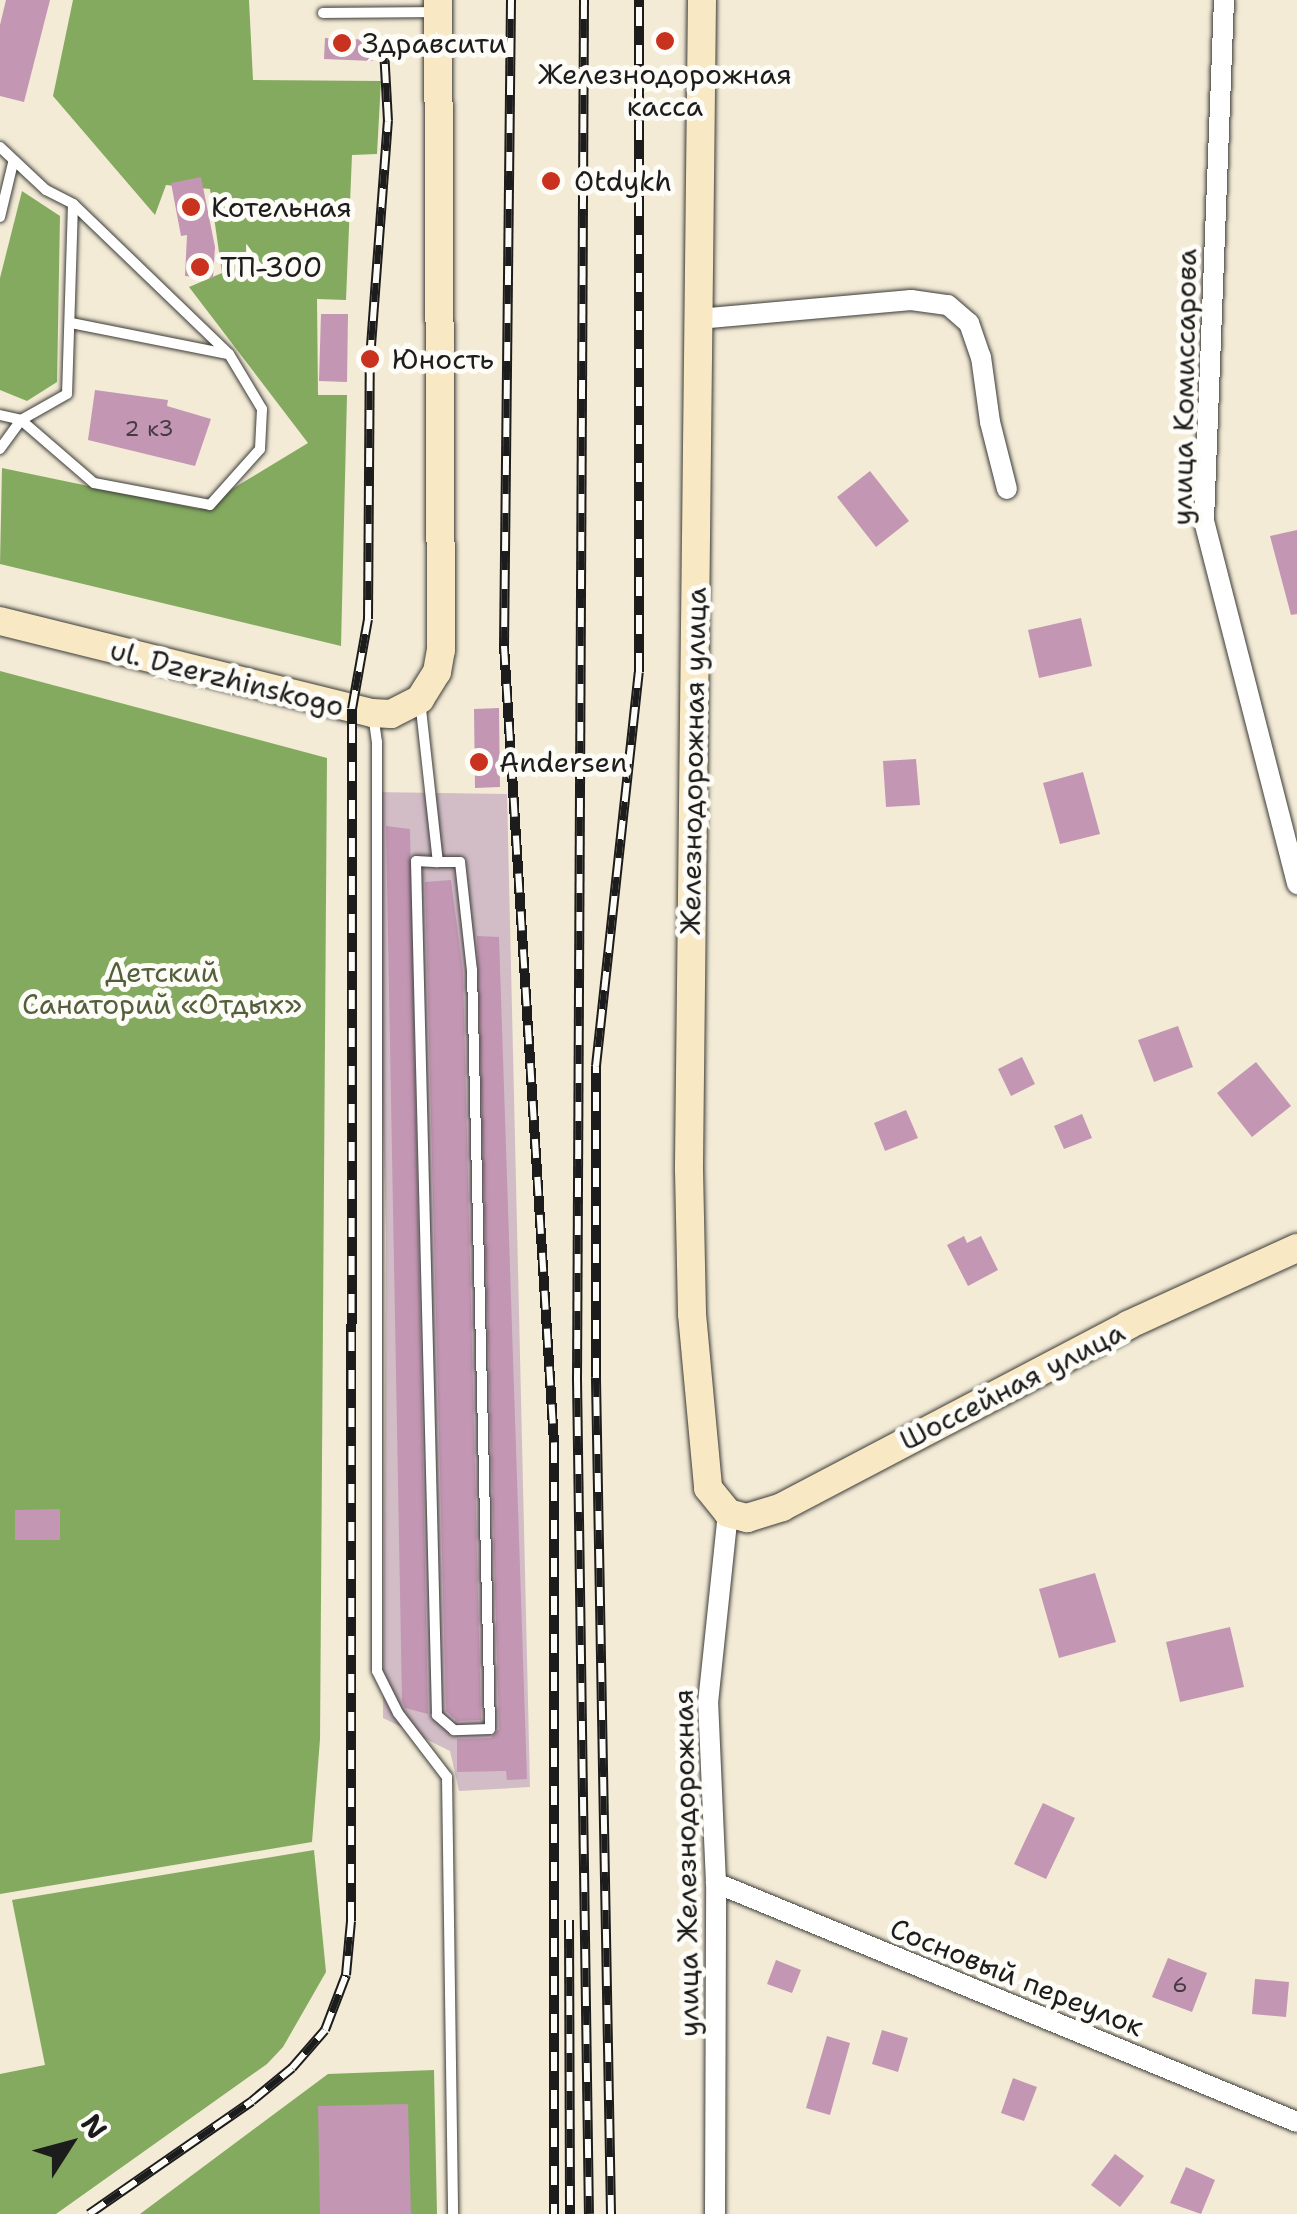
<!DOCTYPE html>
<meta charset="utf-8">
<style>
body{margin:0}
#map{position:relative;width:1297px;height:2214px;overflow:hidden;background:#f3ebd6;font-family:"Shantell Sans",sans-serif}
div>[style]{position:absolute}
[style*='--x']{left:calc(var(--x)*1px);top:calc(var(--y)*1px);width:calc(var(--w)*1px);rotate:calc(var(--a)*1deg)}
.industrial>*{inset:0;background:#d2bdc7}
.forest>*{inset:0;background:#84aa60}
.building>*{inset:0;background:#c396b3}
.roads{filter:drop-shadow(0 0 2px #3c3b38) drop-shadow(0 0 2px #3c3b38)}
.lane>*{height:10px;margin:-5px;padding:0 5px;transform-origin:5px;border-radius:5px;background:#fff}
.street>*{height:20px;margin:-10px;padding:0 10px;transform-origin:10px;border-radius:10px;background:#fff}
.secondary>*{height:28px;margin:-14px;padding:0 14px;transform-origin:14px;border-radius:14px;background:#f8e8c3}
.rail>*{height:10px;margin-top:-5px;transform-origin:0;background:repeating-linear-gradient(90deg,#fdfcf7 0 19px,#1c1c1c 0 38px);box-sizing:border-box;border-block:2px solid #1c1c1c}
.dots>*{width:28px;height:28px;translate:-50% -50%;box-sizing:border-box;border:5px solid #fdfcf7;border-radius:50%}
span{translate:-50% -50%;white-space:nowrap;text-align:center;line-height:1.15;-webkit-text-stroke:10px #fdfcf7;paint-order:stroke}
.number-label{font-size:22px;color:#463a42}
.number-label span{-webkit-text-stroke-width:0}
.poi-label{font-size:28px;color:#1c1c1c}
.left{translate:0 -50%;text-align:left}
.street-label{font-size:28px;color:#1c1c1c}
.park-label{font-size:28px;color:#535f3c}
.north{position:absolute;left:20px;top:2094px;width:100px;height:100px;-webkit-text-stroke:8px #fdfcf7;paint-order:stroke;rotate:54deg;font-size:28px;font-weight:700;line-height:40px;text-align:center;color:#1c1c1c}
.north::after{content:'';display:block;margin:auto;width:35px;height:45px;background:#1c1c1c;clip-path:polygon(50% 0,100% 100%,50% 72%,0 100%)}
</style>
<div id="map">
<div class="industrial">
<i style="clip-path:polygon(374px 792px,507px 794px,530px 1787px,459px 1791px,450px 1751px,383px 1718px,386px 1231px)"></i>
</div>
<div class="forest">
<i style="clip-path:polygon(73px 0,249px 0,253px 80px,381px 81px,377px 154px,352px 155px,346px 300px,317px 299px,318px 395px,347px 395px,341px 646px,0 564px,2px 468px,199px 509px,308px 443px,189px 287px,222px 273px,210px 189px,166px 185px,155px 215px,53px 96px)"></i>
<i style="clip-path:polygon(22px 191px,60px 216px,57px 382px,27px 401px,0 390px,0 278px)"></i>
<i style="clip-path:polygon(0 671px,327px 758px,320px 1739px,312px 1842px,0 1894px)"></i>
<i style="clip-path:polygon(314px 1850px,326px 1972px,283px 2047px,267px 2064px,56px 2214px,0 2214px,0 2074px,45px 2065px,12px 1900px)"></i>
<i style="clip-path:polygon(434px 2070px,437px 2214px,140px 2214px,328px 2074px)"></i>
</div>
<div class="building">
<i style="clip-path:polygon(6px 0,50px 0,24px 102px,0 96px,0 25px)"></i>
<i style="clip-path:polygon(325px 38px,374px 40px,373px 61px,324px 59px)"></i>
<i style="clip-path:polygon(201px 177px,215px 247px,213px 278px,185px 276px,187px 235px,181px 236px,171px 183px)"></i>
<i style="clip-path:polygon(321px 314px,348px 314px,347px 382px,319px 381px)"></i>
<i style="clip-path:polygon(95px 390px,168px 400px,167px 406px,211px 419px,195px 466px,88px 440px)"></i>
<i style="clip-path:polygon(870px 471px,909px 521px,876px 547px,837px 497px)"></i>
<i style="clip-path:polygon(1297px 530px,1297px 614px,1291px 615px,1270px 536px)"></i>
<i style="clip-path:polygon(1081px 618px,1092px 666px,1039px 678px,1028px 630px)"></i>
<i style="clip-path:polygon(499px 708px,500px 787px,475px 788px,474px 709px)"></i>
<i style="clip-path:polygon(916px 759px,920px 805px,886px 807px,883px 761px)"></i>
<i style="clip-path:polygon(1083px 772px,1100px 834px,1060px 844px,1043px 783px)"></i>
<i style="clip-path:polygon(386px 826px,410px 829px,428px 1714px,405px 1708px,402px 1701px)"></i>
<i style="clip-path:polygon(451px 880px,463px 971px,481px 1720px,457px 1721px,446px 1711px,425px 882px)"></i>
<i style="clip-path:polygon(477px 936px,499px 937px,527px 1779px,507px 1780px,506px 1771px,457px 1772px,457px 1739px,491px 1738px,499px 1729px)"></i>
<i style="clip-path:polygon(1178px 1026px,1193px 1067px,1154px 1082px,1138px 1040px)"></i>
<i style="clip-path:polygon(1022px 1057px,1035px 1084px,1011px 1096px,998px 1069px)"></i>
<i style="clip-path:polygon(1256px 1062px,1291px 1106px,1252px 1137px,1217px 1093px)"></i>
<i style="clip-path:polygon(906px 1110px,918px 1138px,885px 1151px,874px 1123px)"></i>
<i style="clip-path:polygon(1082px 1114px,1092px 1138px,1064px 1149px,1054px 1126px)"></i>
<i style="clip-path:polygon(964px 1236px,967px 1243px,981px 1236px,998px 1270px,968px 1286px,947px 1245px)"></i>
<i style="clip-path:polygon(60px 1509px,60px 1540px,15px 1540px,15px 1510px)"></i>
<i style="clip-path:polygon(1095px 1573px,1116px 1642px,1059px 1658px,1039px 1589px)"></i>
<i style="clip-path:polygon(1230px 1627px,1244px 1687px,1180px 1702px,1166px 1642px)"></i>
<i style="clip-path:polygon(1043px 1803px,1075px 1818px,1046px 1879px,1014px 1864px)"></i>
<i style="clip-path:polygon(1168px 1958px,1207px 1973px,1192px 2012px,1152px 1997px)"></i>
<i style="clip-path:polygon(776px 1960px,801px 1970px,792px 1993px,767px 1984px)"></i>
<i style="clip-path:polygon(1255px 1979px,1289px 1982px,1286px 2017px,1252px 2014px)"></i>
<i style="clip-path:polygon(882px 2030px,908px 2038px,898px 2072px,872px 2064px)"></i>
<i style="clip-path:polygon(827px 2036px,850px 2043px,830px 2115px,806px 2108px)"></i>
<i style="clip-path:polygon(1013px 2078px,1037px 2087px,1024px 2121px,1001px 2113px)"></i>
<i style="clip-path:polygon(408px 2104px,411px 2214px,320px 2214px,318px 2106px)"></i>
<i style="clip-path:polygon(1115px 2154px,1144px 2176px,1120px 2207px,1091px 2185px)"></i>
<i style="clip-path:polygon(1186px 2167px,1215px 2180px,1201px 2214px,1170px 2203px)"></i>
</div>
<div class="roads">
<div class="lane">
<i style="--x:323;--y:13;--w:115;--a:-0.5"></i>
<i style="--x:0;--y:147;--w:63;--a:43.1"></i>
<i style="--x:46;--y:190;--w:30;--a:27"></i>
<i style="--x:73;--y:204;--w:190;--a:91.8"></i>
<i style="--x:67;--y:394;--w:53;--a:150.5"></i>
<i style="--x:21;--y:420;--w:36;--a:126"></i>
<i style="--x:0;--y:217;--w:56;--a:-76.5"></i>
<i style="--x:71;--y:323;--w:160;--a:11.2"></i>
<i style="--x:0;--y:415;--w:22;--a:13"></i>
<i style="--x:21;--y:420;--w:96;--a:40.8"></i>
<i style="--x:94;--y:483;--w:118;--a:10.7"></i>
<i style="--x:210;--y:505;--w:75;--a:-48.2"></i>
<i style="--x:260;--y:449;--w:40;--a:-87.1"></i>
<i style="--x:262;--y:409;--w:64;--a:-121"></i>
<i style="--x:229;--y:354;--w:216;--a:-136.1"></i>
<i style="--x:420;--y:700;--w:163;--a:83.7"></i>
<i style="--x:438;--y:862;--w:22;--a:0"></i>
<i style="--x:460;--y:862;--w:109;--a:83.7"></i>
<i style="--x:472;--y:970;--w:759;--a:88.64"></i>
<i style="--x:490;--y:1729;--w:36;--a:178"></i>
<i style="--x:454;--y:1730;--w:23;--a:-139"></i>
<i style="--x:437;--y:1715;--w:854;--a:-91.41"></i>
<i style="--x:416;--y:861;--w:22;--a:3"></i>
<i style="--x:373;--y:714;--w:28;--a:82"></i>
<i style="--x:377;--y:742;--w:929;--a:90"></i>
<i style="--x:377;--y:1671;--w:47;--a:63.4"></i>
<i style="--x:398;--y:1713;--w:81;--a:52.6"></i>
<i style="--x:447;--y:1777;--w:437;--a:89.2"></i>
</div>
<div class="street">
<i style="--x:1224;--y:0;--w:521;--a:92.2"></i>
<i style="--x:1204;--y:521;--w:375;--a:75.6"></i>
<i style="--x:698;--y:319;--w:214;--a:-5.1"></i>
<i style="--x:911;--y:300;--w:37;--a:8"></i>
<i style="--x:948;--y:305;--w:28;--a:41"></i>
<i style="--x:969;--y:323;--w:36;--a:71"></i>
<i style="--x:981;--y:357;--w:66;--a:82.1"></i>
<i style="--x:990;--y:422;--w:69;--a:75.8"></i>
<i style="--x:716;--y:1883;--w:628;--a:22.36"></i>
<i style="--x:715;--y:2214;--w:331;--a:-89.8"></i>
<i style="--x:716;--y:1883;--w:180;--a:-92.5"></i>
<i style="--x:708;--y:1703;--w:191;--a:-84"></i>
</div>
<div class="secondary">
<i style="--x:702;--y:0;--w:1170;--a:90.64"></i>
<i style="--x:689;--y:1170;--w:144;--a:88.8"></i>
<i style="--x:692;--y:1314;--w:175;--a:84.7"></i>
<i style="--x:708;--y:1488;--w:32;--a:51"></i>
<i style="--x:728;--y:1513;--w:20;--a:15"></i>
<i style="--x:747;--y:1518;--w:37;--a:-17"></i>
<i style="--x:782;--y:1507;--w:391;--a:-27.7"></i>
<i style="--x:1128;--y:1325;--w:186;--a:-24.5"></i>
<i style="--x:0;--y:621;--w:383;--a:13.9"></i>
<i style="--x:372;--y:713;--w:19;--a:3"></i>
<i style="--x:391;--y:714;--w:33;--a:-27"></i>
<i style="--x:420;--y:699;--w:32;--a:-58"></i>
<i style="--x:437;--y:672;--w:22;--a:-80"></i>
<i style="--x:441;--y:650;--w:650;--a:-90.26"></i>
</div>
</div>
<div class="rail">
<i style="--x:511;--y:0;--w:646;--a:90.62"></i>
<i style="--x:504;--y:646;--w:800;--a:86.41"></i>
<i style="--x:554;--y:1444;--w:770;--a:90"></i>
<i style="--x:584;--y:0;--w:1379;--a:90.29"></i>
<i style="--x:577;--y:1379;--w:835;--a:89.18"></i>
<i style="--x:569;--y:1920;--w:294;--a:89.8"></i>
<i style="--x:89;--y:2214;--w:198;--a:-34.7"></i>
<i style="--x:252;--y:2101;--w:52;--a:-39.5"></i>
<i style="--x:292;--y:2068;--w:50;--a:-49"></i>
<i style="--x:325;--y:2030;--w:59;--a:-69.1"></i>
<i style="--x:346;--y:1975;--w:54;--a:-84.7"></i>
<i style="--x:351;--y:1921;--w:1212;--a:-89.95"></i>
<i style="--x:352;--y:709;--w:91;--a:-79.9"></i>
<i style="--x:368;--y:619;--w:260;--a:-89.6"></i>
<i style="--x:370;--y:359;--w:239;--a:-85.7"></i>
<i style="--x:388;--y:121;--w:71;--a:-93.2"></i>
<i style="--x:611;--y:2214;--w:837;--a:-91.03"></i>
<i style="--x:596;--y:1377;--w:311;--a:-90"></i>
<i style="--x:596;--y:1066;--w:396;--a:-83.8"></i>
<i style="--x:639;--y:672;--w:672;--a:-90"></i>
</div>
<div class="dots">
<i style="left:665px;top:41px;background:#c8321e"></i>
<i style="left:342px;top:43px;background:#c8321e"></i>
<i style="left:551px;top:181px;background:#c8321e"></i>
<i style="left:191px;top:207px;background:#c8321e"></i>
<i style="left:200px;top:267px;background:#c8321e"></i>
<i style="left:370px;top:359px;background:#c8321e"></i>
<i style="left:479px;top:762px;background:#c8321e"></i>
</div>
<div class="number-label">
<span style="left:149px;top:429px">2 к3</span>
<span style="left:1180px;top:1985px">6</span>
</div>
<div class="poi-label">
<span class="left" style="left:362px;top:43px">Здравсити</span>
<span style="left:665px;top:90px">Железнодорожная<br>касса</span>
<span class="left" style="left:574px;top:181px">Otdykh</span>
<span class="left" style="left:211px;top:207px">Котельная</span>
<span class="left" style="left:220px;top:267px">ТП-300</span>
<span class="left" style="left:392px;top:359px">Юность</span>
<span class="left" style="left:499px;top:762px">Andersen</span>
</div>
<div class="street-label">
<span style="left:1184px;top:387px;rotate:-89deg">улица Комиссарова</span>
<span style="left:227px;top:678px;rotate:14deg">ul. Dzerzhinskogo</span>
<span style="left:693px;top:761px;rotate:-89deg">Железнодорожная улица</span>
<span style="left:1012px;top:1386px;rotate:-27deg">Шоссейная улица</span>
<span style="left:686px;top:1863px;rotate:-91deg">улица Железнодорожная</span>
<span style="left:1017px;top:1977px;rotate:22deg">Сосновый переулок</span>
</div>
<div class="park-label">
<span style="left:162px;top:988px">Детский<br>Санаторий «Отдых»</span>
</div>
<div class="north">N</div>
</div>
